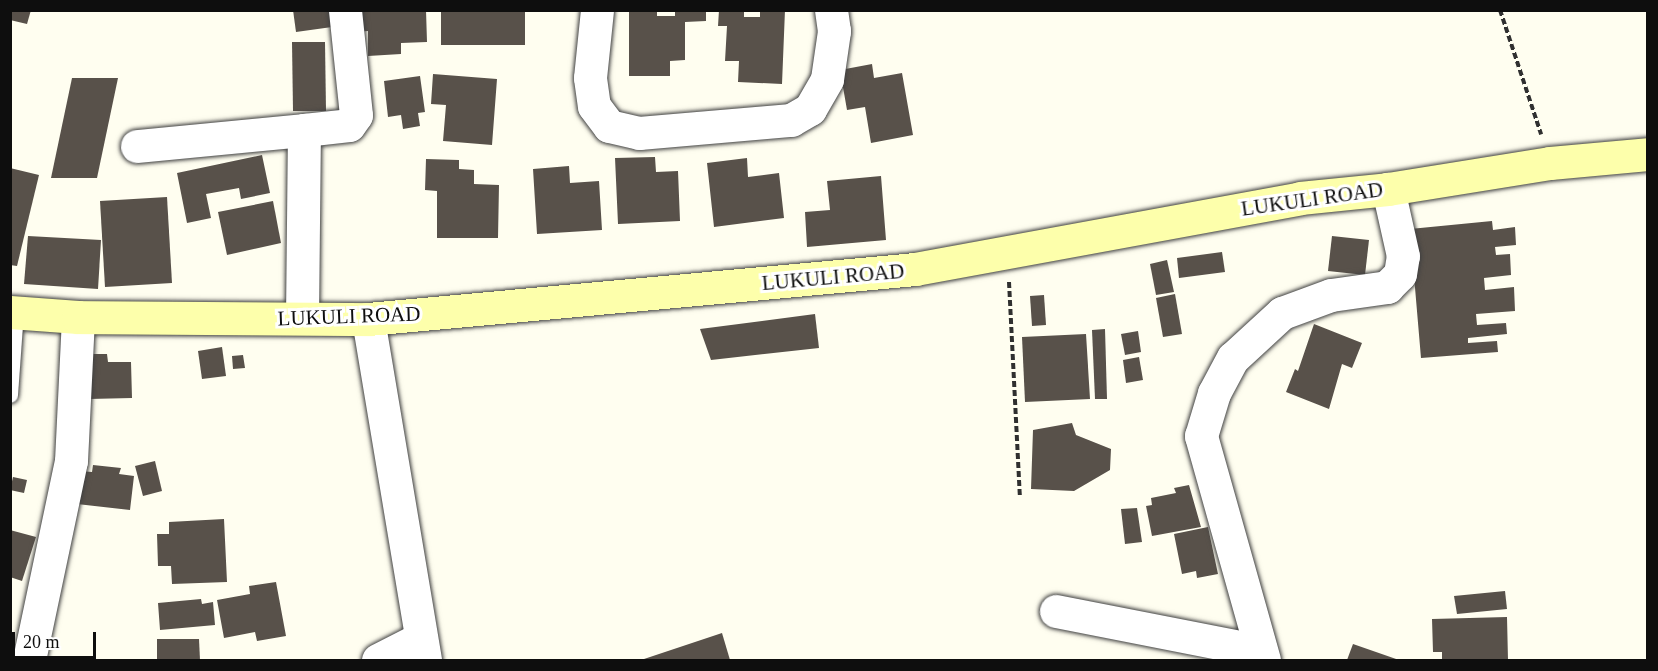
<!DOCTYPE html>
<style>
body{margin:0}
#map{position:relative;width:1658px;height:671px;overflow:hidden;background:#fffef0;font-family:"Times New Roman",serif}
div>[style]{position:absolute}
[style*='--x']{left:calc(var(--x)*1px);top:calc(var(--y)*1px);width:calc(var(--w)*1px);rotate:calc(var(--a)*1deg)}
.building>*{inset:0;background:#58514a}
.path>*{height:4px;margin-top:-2px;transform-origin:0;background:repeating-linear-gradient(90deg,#303030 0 6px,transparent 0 9px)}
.roads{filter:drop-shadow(0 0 2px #414141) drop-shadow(0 0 2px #414141)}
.lane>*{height:16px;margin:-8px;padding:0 8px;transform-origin:8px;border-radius:8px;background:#fff}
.street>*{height:33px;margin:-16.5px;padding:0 16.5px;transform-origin:16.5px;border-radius:16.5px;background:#fff}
.secondary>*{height:33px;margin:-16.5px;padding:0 16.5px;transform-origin:16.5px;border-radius:16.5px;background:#fdffab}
span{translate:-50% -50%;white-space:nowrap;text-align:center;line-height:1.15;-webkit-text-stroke:6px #fff;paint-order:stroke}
.street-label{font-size:21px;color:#0e0e0e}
.frame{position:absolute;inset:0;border:12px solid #0e0e0e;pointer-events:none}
.scale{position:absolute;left:12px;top:632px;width:84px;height:27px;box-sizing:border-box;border:3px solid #0e0e0e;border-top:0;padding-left:8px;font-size:18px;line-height:21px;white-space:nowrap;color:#0e0e0e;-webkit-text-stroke:4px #fff;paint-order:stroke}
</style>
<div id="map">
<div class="building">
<i style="clip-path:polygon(10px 10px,31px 10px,27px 24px,10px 20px)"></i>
<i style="clip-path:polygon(293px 10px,330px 10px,332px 27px,296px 32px)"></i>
<i style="clip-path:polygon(352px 10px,426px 10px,427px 42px,401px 43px,401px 54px,368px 56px,368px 31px,353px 32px)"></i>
<i style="clip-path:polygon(441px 10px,525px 10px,525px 45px,441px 45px)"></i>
<i style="clip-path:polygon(629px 10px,657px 10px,657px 16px,675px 16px,675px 10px,706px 10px,706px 21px,685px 22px,685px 60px,670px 61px,670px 76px,629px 76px)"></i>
<i style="clip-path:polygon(719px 10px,744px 10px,744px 17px,760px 17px,760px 10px,785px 10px,782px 84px,738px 82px,739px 61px,725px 61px,727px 26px,718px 26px)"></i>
<i style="clip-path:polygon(292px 42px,325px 42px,326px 111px,293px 111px)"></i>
<i style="clip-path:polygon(872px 64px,874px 78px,902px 73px,913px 135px,871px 143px,865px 107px,847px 110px,840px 70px)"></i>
<i style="clip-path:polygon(433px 74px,497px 79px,492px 145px,443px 141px,446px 105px,431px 104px)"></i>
<i style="clip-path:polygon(420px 76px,425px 112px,418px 113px,420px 126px,403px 129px,401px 115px,388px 117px,384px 81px)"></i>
<i style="clip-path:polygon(72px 78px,118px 78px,97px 178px,51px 178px)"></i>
<i style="clip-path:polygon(262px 155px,270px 193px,241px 199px,239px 188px,206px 194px,211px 218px,187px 223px,177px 173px)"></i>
<i style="clip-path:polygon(655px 157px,656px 172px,678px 171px,680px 221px,618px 224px,615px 158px)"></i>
<i style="clip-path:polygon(747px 158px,748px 177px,779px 173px,784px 218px,714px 227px,707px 163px)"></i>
<i style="clip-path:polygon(426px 159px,459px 160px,459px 169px,474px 170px,474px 184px,499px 185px,498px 238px,437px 238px,437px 191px,425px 190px)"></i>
<i style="clip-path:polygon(569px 166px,570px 183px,599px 181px,602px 230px,537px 234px,533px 169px)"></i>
<i style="clip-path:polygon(10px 168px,39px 175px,17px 266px,10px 265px)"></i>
<i style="clip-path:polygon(881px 176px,886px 240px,807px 247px,805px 212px,830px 210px,827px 181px)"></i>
<i style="clip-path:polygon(167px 197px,172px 283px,105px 287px,100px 201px)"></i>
<i style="clip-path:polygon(273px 201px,281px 243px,227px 255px,218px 212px)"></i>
<i style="clip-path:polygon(1492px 221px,1493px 230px,1515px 227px,1516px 245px,1495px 247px,1496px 255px,1510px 254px,1511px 275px,1484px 278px,1485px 290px,1514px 287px,1515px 311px,1476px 314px,1477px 325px,1506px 323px,1507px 334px,1468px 338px,1468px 343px,1497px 341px,1498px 352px,1421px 358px,1410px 229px)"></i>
<i style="clip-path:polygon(28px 236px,101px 240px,98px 289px,24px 284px)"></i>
<i style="clip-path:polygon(1332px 236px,1369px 240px,1365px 275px,1328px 271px)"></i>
<i style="clip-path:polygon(1222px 252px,1225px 272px,1179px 278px,1177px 258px)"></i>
<i style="clip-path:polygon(1167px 260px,1174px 292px,1156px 295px,1150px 264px)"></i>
<i style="clip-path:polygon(1175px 294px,1182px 334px,1163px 337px,1156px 298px)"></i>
<i style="clip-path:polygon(1044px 295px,1046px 325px,1032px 326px,1030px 296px)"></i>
<i style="clip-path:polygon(815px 314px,819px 348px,711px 360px,700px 329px)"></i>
<i style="clip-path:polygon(1314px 324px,1362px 343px,1352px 368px,1342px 364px,1329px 409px,1286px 392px,1295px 369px,1298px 371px)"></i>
<i style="clip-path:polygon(1105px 329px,1107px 399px,1095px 399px,1092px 330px)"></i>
<i style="clip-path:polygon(1138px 331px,1141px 352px,1125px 355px,1121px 334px)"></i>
<i style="clip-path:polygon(1086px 334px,1090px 399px,1025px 402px,1022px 337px)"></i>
<i style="clip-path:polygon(222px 347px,226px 376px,202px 379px,198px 351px)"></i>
<i style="clip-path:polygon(89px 354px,107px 354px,108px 362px,131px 362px,132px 398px,89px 399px)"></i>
<i style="clip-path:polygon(243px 355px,245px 368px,233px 369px,232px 356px)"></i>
<i style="clip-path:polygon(1139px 357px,1143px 380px,1126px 383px,1123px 360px)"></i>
<i style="clip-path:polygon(1072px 423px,1076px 435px,1111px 449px,1110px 470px,1074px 491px,1031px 489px,1033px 430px)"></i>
<i style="clip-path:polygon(155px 461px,162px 491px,143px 496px,135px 466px)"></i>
<i style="clip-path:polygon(93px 465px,121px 468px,119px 474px,134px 476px,130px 510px,77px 504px,80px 471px,92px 472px)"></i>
<i style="clip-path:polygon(13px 477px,27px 480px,24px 493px,10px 490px)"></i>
<i style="clip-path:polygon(1189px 485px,1201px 527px,1152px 536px,1146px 506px,1152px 505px,1151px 498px,1176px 493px,1174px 488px)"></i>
<i style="clip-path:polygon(1137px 508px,1142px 542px,1125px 544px,1121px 509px)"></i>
<i style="clip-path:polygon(224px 519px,227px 582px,172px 584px,171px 566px,158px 566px,157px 534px,169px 534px,169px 522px)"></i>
<i style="clip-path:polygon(1208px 527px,1218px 574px,1197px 578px,1196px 571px,1182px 574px,1174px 534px)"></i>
<i style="clip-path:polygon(10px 530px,36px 537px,22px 581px,10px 577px)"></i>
<i style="clip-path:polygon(276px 582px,286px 636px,257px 641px,255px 632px,224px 638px,217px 600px,250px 594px,249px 586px)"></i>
<i style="clip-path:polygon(1505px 591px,1507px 609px,1457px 614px,1454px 596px)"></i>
<i style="clip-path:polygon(201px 599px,202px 604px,213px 602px,215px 625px,160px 630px,158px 603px)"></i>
<i style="clip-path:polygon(1507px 617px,1508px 660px,1442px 660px,1442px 652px,1433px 652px,1432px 619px)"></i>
<i style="clip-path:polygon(722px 633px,730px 660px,641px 660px)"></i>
<i style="clip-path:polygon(157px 639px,199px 639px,200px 660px,157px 660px)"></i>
<i style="clip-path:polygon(1353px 644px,1399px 660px,1347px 660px)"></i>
</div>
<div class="path">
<i style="--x:1500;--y:10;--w:131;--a:71.7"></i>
<i style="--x:1009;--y:282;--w:215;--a:87.1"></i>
</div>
<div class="roads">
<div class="lane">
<i style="--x:10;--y:395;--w:83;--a:-85.9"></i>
</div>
<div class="street">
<i style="--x:597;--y:10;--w:68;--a:95.9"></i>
<i style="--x:590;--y:78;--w:28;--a:82"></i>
<i style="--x:594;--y:106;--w:25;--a:53"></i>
<i style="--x:609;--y:126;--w:31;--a:13"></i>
<i style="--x:639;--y:133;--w:153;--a:-4.9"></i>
<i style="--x:791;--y:120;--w:22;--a:-30"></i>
<i style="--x:810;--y:109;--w:34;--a:-60"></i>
<i style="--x:827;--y:79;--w:49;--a:-81.7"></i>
<i style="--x:834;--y:31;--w:21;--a:-98"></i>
<i style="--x:137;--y:146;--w:168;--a:-5.5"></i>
<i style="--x:302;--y:318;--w:188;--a:-89.4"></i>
<i style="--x:304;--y:130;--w:45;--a:-6.3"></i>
<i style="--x:349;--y:125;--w:12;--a:-55"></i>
<i style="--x:356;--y:115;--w:106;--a:-96"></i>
<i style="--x:368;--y:319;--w:346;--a:80.5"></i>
<i style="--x:1056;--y:611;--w:207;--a:11.1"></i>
<i style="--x:29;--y:660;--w:203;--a:-78.1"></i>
<i style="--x:71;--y:461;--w:144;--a:-87.2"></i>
<i style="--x:378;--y:660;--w:48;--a:-27.1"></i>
<i style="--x:1264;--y:660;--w:233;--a:-105.7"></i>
<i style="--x:1201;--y:436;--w:45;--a:-73.2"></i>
<i style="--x:1214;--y:393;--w:40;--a:-62"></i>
<i style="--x:1233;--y:358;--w:67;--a:-42.6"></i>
<i style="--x:1282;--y:313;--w:52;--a:-20.2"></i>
<i style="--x:1331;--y:295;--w:57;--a:-8.1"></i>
<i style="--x:1387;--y:287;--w:18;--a:-45"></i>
<i style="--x:1400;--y:274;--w:18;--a:-81"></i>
<i style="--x:1403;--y:256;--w:69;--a:-102.6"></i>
</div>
<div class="secondary">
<i style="--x:10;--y:312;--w:68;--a:4.2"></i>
<i style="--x:78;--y:317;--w:290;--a:0.4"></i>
<i style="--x:368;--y:319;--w:549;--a:-5.22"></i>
<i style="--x:915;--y:269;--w:391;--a:-10.4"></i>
<i style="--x:1300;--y:198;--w:88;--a:-5.8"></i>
<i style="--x:1388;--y:189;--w:164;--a:-9.1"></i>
<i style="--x:1550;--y:163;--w:98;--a:-5.2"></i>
</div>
</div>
<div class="street-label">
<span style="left:1312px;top:199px;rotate:-8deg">LUKULI ROAD</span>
<span style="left:833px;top:277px;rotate:-5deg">LUKULI ROAD</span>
<span style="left:349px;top:316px;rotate:-2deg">LUKULI ROAD</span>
</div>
<div class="frame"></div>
<div class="scale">20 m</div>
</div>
